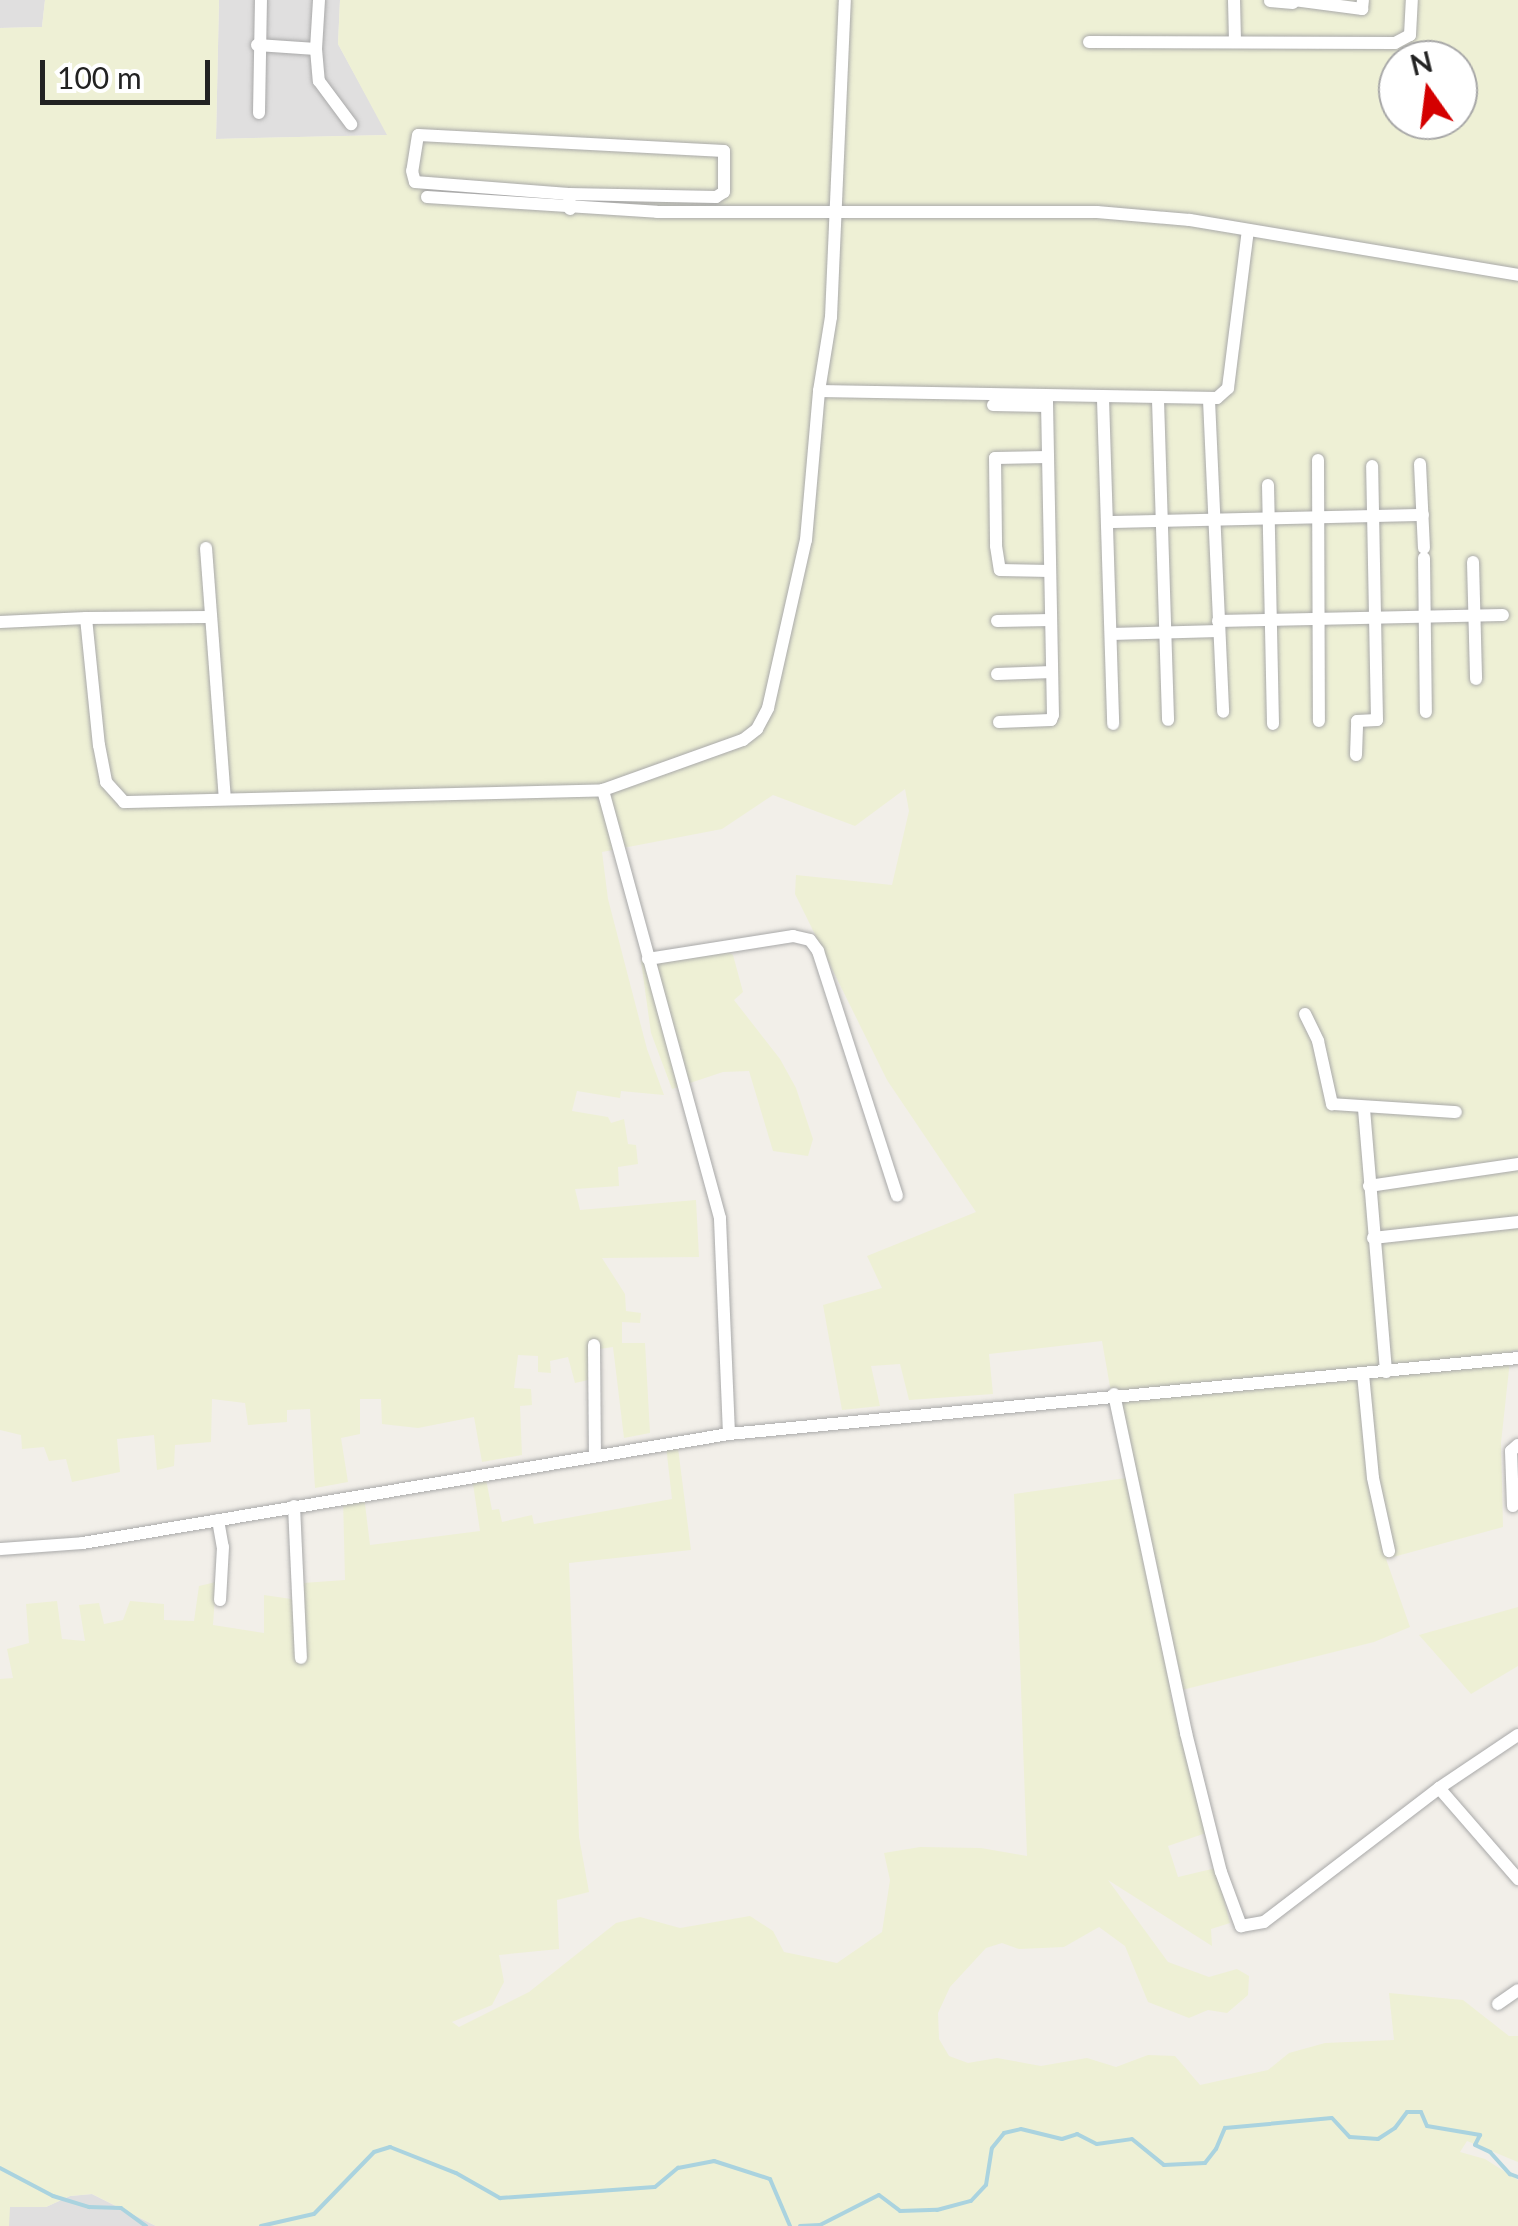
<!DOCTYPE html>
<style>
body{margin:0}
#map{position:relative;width:1518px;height:2226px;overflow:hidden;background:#f2efe9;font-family:Lato,sans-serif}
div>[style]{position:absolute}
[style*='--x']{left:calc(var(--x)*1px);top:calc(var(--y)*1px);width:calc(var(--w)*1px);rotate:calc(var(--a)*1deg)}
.residential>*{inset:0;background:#e0dfdf}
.farmland>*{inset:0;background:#eef0d5}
.stream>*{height:4px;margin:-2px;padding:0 2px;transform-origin:2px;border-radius:2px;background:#aad3df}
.roads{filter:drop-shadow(0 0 2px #a9a9a9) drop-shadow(0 0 2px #a9a9a9)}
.minor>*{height:12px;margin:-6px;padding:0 6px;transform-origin:6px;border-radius:6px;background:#fff}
span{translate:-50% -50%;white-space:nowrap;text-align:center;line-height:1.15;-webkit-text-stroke:8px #fff;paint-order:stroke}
.north{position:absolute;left:1378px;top:40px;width:100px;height:100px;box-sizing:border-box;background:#fff;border:2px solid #a7a7a7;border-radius:50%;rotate:346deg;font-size:28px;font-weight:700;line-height:40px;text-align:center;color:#222}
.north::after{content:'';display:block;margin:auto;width:35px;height:45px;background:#d40000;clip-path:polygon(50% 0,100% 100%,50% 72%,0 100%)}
.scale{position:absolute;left:40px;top:60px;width:170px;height:45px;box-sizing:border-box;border:5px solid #222;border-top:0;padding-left:12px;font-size:30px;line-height:35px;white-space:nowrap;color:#222;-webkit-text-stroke:8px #fff;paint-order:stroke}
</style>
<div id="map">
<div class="residential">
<i style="clip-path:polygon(0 0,45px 0,42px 27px,0 28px)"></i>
<i style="clip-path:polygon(219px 0,340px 0,338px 44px,388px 135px,216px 139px)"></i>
<i style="clip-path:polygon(92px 2194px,156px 2226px,9px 2226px,9px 2207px,46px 2207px,70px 2196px)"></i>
</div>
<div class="farmland">
<i style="clip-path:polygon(evenodd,45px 0,219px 0,216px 139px,387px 135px,338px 44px,340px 0,1518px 0,1518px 1350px,1511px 1351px,1501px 1443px,1503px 1527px,1386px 1559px,1410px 1627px,1374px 1642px,1170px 1693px,1206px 1833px,1168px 1846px,1178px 1877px,1216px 1868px,1230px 1923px,1211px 1929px,1212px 1946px,1108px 1880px,1168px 1962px,1209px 1977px,1237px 1969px,1249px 1976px,1248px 1995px,1227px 2013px,1208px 2010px,1189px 2018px,1148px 2002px,1125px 1946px,1099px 1927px,1064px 1947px,1019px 1949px,1002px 1943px,986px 1948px,950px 1987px,938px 2013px,939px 2039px,949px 2056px,968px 2063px,997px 2058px,1041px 2066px,1087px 2058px,1116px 2067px,1148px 2055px,1175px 2056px,1200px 2085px,1268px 2070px,1289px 2053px,1325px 2043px,1394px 2040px,1389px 1993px,1463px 2000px,1509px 2036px,1518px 2036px,1518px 2162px,1467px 2141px,1460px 2152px,1485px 2159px,1518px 2180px,1518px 2226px,156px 2226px,92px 2194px,70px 2196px,46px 2207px,10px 2207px,9px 2226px,0 2226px,0 1679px,13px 1678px,7px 1649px,29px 1643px,26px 1604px,57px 1601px,62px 1639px,85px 1641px,79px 1605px,99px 1603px,104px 1624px,123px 1620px,130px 1601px,164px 1604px,164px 1620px,194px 1621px,199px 1586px,216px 1582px,213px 1625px,264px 1633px,264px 1595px,305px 1601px,303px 1583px,345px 1580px,343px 1497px,364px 1496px,370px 1545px,480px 1531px,472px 1477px,485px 1474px,492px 1510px,499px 1509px,502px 1522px,532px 1515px,534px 1524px,672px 1499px,666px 1446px,678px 1448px,691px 1550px,569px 1563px,579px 1837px,589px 1892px,557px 1900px,559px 1949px,499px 1955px,504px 1982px,492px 2005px,452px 2022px,459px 2027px,529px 1992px,616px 1923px,640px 1917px,680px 1928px,750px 1916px,773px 1931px,784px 1952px,837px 1963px,882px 1932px,890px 1880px,884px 1853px,920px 1847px,981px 1848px,1027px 1856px,1014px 1494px,1126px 1478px,1102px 1341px,989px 1354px,993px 1394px,909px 1400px,900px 1364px,871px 1366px,880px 1406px,842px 1410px,823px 1305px,882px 1288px,867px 1256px,976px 1212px,887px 1080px,795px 894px,796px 875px,892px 885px,909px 811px,905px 789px,855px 826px,773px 795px,722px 829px,602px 852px,608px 899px,647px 1049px,664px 1095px,621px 1091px,620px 1098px,577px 1091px,572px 1111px,608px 1117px,611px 1123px,624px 1119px,628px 1144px,636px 1145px,638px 1164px,618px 1167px,619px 1186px,575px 1189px,580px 1210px,696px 1200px,699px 1257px,602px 1258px,625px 1294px,626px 1311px,641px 1313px,640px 1323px,622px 1322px,622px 1343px,645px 1343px,650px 1433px,624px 1438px,613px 1347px,593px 1350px,597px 1378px,575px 1383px,568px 1357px,550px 1361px,551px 1373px,538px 1372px,538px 1356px,518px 1355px,514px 1388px,531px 1389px,532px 1405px,520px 1406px,522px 1455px,482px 1462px,474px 1417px,418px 1428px,382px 1424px,381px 1399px,360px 1399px,360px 1434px,341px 1438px,348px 1482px,315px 1488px,310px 1409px,287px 1410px,287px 1422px,248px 1425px,245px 1403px,212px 1399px,211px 1442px,175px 1445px,174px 1466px,157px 1470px,154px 1435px,117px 1439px,120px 1472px,72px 1482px,66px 1459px,49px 1461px,44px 1447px,22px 1449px,21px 1435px,0 1430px,0 28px,42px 27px,45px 0,1398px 60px,1458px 60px,1458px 120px,1398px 120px,1398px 60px)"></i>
<i style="clip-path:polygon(724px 950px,733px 955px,743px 992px,734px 1000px,780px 1059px,796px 1088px,813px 1139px,808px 1156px,773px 1151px,749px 1071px,723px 1072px,672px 1089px,651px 1033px,641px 961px)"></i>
<i style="clip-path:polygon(1518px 1607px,1518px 1666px,1471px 1694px,1419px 1635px)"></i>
</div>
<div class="stream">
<i style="--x:0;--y:2168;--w:60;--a:27.8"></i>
<i style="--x:53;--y:2196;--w:38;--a:17"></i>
<i style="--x:89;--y:2207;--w:32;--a:2"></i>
<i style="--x:121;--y:2208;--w:31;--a:36"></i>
<i style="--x:261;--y:2226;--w:54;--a:-12.8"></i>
<i style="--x:314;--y:2214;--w:86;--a:-45.9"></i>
<i style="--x:374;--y:2152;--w:17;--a:-17"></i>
<i style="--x:390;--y:2147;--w:71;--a:21.5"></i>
<i style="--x:456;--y:2173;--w:51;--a:29.6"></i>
<i style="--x:500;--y:2198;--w:155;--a:-4.1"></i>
<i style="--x:655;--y:2187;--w:30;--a:-40"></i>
<i style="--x:678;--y:2168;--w:37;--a:-11"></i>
<i style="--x:714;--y:2161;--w:59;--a:17.8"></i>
<i style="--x:770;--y:2179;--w:51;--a:66.9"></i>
<i style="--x:800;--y:2226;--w:20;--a:-3"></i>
<i style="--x:820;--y:2225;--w:66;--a:-27"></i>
<i style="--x:879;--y:2195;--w:26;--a:37"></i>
<i style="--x:900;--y:2211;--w:37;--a:-2"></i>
<i style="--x:937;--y:2210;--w:35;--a:-15"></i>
<i style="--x:971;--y:2201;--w:22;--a:-47"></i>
<i style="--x:986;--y:2185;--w:37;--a:-81"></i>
<i style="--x:992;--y:2148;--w:19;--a:-51"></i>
<i style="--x:1004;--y:2133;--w:17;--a:-13"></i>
<i style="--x:1021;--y:2129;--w:42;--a:13.7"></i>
<i style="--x:1062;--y:2139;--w:16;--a:-18"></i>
<i style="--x:1077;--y:2134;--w:22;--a:27"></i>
<i style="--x:1097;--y:2144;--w:35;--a:-8"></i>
<i style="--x:1132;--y:2139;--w:41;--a:39.1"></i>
<i style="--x:1164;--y:2165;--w:41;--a:-2.8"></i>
<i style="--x:1205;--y:2163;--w:18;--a:-52"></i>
<i style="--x:1216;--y:2149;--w:23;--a:-67"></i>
<i style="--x:1225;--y:2128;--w:107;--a:-5.3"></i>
<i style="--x:1332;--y:2118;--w:26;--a:47"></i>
<i style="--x:1350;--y:2137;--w:28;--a:4"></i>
<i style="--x:1378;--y:2139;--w:20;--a:-33"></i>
<i style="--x:1395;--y:2128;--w:20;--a:-53"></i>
<i style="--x:1407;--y:2112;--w:14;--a:0"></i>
<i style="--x:1421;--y:2112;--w:15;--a:67"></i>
<i style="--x:1427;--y:2126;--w:54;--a:9.6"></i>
<i style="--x:1480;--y:2135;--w:11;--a:117"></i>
<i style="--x:1475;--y:2145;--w:17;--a:25"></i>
<i style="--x:1490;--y:2152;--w:30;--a:48"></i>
<i style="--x:1510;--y:2174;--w:9;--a:21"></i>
</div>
<div class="roads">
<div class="minor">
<i style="--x:319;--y:0;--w:49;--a:93.5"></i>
<i style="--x:316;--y:49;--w:32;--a:85"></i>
<i style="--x:319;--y:81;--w:54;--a:53.3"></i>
<i style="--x:1234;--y:0;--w:40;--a:88.6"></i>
<i style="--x:1294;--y:0;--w:69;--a:7.5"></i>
<i style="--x:1362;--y:9;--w:9;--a:-84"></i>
<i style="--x:1270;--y:1;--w:23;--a:5"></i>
<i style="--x:1089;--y:42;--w:306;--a:0.2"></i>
<i style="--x:1395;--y:43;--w:17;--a:-28"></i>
<i style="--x:1410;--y:35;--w:35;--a:-87"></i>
<i style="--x:257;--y:45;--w:59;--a:3.9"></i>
<i style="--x:259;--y:113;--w:113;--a:-89"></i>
<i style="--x:569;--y:194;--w:147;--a:1.2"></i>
<i style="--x:716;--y:197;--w:9;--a:-32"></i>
<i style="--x:724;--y:192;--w:41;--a:-90"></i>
<i style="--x:724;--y:151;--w:306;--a:-177"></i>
<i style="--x:418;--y:135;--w:36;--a:99"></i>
<i style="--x:412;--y:171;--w:11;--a:75"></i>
<i style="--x:415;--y:182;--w:154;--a:4.5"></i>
<i style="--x:569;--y:194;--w:15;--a:86"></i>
<i style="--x:427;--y:197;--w:230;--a:3.7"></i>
<i style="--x:657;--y:212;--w:440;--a:0"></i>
<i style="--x:1097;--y:212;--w:93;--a:4.9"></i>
<i style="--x:1190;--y:220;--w:333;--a:9.5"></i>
<i style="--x:819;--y:391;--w:398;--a:1"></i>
<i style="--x:1217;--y:398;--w:15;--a:-42"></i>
<i style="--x:1228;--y:388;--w:159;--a:-82.8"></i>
<i style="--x:1103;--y:399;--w:325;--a:88.2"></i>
<i style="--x:1158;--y:400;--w:320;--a:88.2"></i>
<i style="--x:1209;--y:400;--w:312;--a:87.4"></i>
<i style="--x:993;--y:405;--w:54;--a:1.1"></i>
<i style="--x:1048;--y:457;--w:53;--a:178.9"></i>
<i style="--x:995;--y:458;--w:88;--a:89.3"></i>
<i style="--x:996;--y:546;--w:24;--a:81"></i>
<i style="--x:1000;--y:570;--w:50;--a:1.1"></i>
<i style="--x:1318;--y:460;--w:261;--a:89.8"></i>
<i style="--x:1420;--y:464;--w:84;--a:87.3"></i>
<i style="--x:1268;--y:485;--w:239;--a:88.8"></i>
<i style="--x:1108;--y:522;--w:315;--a:-1.3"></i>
<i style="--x:206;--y:548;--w:251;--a:85.7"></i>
<i style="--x:1424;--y:558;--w:154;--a:89.3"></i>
<i style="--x:1473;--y:562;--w:117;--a:88.5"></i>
<i style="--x:86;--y:618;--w:123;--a:-0.5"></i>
<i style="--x:997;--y:621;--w:54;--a:-1.1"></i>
<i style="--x:1218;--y:621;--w:285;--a:-1.2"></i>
<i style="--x:0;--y:622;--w:86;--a:-2.7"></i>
<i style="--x:86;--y:618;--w:128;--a:84.2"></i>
<i style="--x:99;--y:745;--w:38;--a:79"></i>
<i style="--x:106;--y:782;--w:27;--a:48"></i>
<i style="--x:124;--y:802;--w:479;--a:-1.4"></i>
<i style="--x:1111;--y:634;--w:108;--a:-1.6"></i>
<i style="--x:997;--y:674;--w:55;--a:-2.1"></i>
<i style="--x:999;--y:722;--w:52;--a:-2.2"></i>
<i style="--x:1051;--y:720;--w:5;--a:-68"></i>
<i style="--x:1053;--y:715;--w:318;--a:-91.1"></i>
<i style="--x:1356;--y:755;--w:34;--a:-88"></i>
<i style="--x:1357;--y:721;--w:20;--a:-3"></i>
<i style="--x:1377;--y:720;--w:254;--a:-91.1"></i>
<i style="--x:648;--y:959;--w:147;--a:-9"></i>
<i style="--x:793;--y:936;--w:17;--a:13"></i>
<i style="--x:810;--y:940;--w:14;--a:54"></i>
<i style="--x:818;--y:951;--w:257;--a:72.1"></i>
<i style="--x:1305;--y:1014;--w:30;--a:64"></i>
<i style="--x:1318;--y:1041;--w:65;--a:77.5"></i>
<i style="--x:1332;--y:1104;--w:124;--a:3.7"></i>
<i style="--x:1364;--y:1109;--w:264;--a:85.2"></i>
<i style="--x:1369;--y:1186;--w:151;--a:-8.4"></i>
<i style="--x:1373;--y:1238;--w:146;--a:-6.3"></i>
<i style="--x:594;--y:1345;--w:111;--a:89.5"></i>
<i style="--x:1363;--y:1374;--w:104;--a:84.5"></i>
<i style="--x:1373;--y:1478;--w:75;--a:77.6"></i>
<i style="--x:1114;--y:1394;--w:347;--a:78"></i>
<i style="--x:1186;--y:1733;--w:143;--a:75.9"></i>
<i style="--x:1221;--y:1872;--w:58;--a:69.7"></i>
<i style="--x:1241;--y:1926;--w:23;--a:-10"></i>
<i style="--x:1264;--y:1922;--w:220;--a:-37.4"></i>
<i style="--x:1439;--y:1788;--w:95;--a:-33.9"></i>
<i style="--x:729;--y:1434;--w:216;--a:-92.4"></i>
<i style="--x:720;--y:1218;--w:444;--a:-105.3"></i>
<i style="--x:603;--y:790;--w:149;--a:-19.7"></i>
<i style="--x:743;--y:740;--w:18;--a:-38"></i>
<i style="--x:757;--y:729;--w:24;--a:-62"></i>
<i style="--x:768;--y:708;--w:172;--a:-77.3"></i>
<i style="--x:806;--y:540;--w:150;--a:-85"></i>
<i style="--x:819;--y:391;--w:75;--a:-80.8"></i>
<i style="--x:831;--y:317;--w:317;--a:-87.5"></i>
<i style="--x:294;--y:1506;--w:152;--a:87.4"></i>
<i style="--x:1513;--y:1506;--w:55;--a:-92.1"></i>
<i style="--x:1511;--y:1451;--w:9;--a:-41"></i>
<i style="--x:218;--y:1520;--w:27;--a:80"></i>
<i style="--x:223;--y:1547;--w:53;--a:93.2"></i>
<i style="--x:0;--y:1549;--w:83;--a:-4.1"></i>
<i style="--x:83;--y:1543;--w:655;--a:-9.58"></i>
<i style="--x:729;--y:1434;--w:793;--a:-5.5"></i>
<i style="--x:1439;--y:1788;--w:121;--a:49"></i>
<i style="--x:1498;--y:2004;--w:24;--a:-35"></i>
</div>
</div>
<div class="north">N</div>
<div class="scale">100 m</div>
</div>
